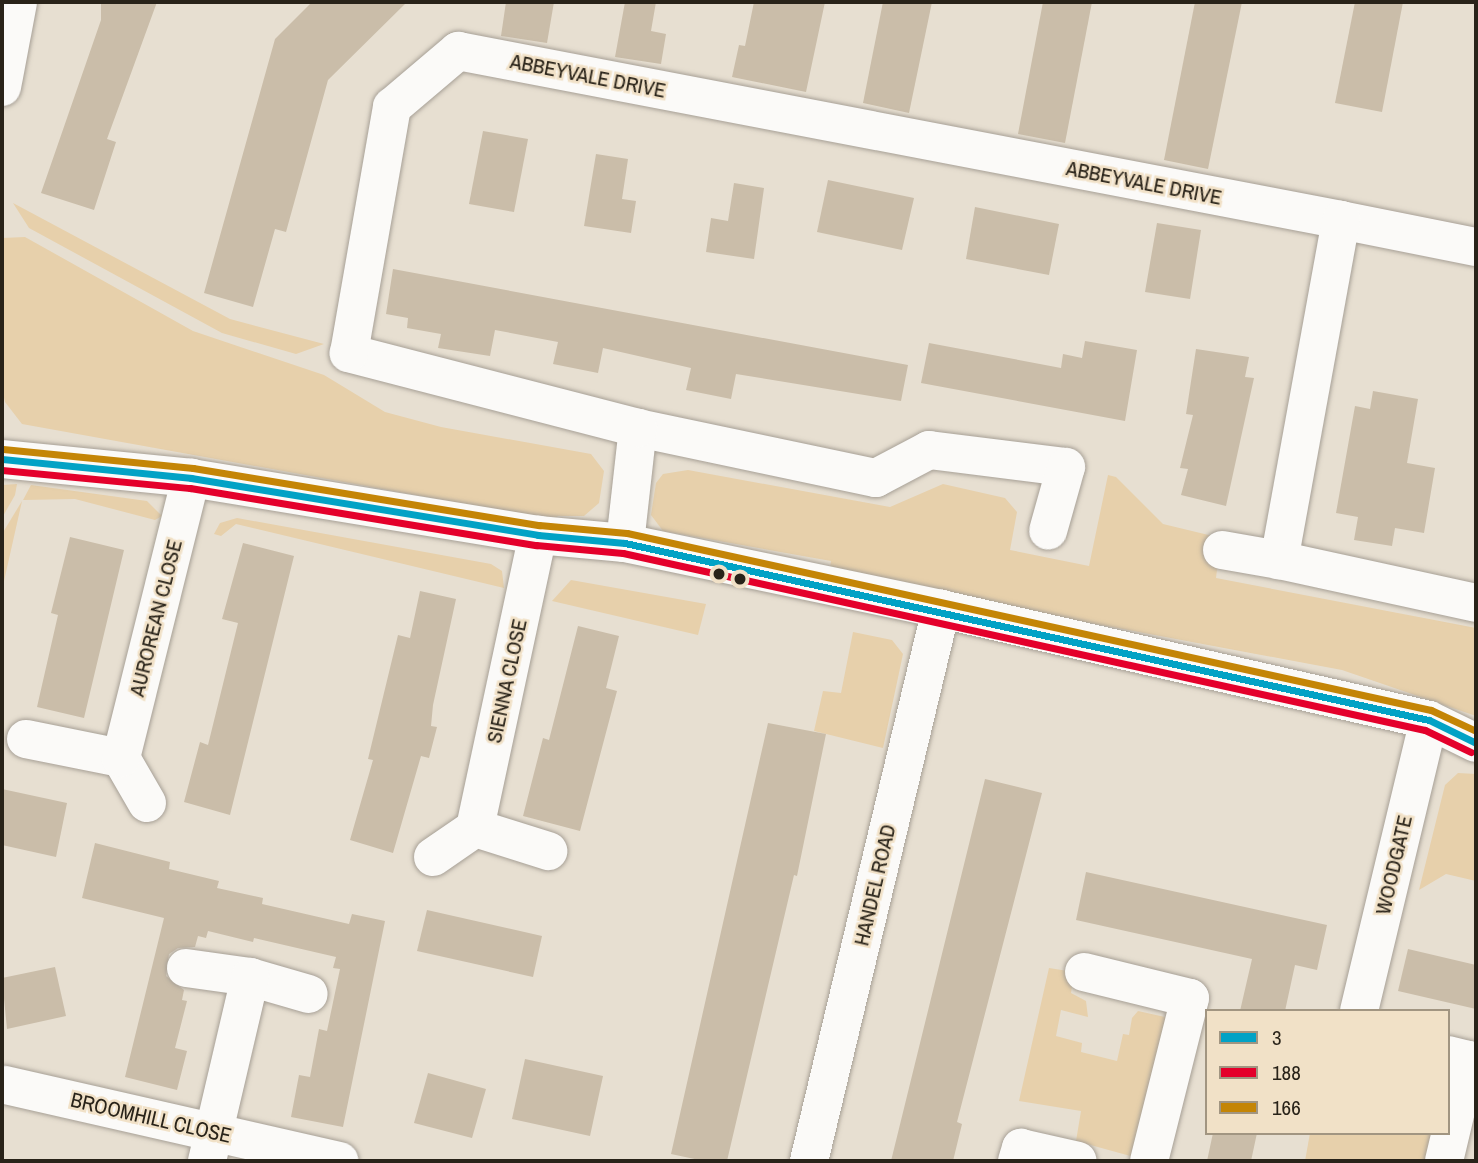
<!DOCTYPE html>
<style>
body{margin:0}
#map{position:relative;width:1478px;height:1163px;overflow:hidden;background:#e7dfd1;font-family:"Archivo Narrow",sans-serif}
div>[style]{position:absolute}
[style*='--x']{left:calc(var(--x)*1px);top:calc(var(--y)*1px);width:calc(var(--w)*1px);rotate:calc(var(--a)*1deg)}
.green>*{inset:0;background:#e7d0ab}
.building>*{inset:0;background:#cabda9}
.roads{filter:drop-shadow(0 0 2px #a7a096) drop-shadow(0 0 2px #a7a096)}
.minor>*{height:38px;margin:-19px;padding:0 19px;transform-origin:19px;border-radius:19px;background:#fbfaf8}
.bus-1>*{height:7px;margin:-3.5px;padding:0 3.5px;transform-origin:3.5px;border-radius:3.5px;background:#02a2c5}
.bus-2>*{height:7px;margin:-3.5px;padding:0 3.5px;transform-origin:3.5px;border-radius:3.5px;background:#e4002b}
.bus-3>*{height:7px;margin:-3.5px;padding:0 3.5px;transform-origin:3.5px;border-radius:3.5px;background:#c48506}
.dots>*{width:19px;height:19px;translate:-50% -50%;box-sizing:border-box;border:4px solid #f1e1c7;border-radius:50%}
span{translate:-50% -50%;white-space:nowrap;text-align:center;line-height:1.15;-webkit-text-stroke:5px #f1e1c7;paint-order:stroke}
.street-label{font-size:21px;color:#292319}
.frame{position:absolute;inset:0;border:4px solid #292319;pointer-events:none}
.legend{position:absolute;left:1205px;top:1009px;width:245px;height:126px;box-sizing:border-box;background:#f1e1c7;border:2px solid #a19581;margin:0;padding:9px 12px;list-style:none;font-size:21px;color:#292319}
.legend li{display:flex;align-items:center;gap:14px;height:35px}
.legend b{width:35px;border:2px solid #a19581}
</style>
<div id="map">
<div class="green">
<i style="clip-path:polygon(13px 203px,230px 319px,324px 344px,296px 354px,222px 333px,29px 228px)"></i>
<i style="clip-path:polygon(25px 237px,193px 331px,324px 375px,385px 412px,441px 427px,591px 454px,604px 471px,599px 503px,584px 516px,558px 516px,554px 520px,22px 424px,5px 402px,2px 389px,2px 238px)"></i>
<i style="clip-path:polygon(688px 470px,890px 507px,943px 484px,1005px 498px,1017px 512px,1010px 550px,1089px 566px,1108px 475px,1116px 477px,1163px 524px,1221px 538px,1216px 578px,1476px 628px,1476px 716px,1342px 670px,829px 574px,831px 561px,663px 531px,651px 515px,656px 483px,663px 474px)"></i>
<i style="clip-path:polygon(17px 484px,15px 495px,2px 518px,2px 485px)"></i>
<i style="clip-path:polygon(31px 485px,147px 501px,162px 516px,155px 520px,75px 499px,23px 500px)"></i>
<i style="clip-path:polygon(22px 501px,2px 590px,2px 534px)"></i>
<i style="clip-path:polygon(237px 518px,491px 564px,502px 571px,504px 588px,236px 524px,221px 536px,214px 534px,220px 523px)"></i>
<i style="clip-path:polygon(571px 580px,706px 604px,698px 635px,552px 601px)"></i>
<i style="clip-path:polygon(853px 632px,892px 640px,903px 654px,883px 748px,814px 731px,823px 691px,841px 693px)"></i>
<i style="clip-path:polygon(1458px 773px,1476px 774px,1476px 881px,1446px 874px,1419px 890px,1445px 785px)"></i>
<i style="clip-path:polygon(1049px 968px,1074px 972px,1071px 993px,1086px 1001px,1088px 1017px,1061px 1010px,1056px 1036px,1082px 1043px,1081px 1052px,1117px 1061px,1123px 1034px,1129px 1035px,1132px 1018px,1138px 1011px,1165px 1017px,1168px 1029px,1134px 1157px,1076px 1141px,1081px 1111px,1019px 1101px)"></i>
<i style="clip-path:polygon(1310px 1133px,1445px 1133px,1438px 1161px,1305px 1161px)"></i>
</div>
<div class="building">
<i style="clip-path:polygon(101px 2px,157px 2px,107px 139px,116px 142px,94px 210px,41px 193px,101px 20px)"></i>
<i style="clip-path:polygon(312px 2px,407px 2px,328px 80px,286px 232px,275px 229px,253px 307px,204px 293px,275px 39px)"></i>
<i style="clip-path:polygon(506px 2px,554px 2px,547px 43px,501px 36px)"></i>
<i style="clip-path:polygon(625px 2px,656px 2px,651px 31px,666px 34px,661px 64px,615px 57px)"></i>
<i style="clip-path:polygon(754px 2px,825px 2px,806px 92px,732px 77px,739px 45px,745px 46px)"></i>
<i style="clip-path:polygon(883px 2px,932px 2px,909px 113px,863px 103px)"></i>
<i style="clip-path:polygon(1043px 2px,1092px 2px,1065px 143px,1018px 134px)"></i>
<i style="clip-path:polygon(1195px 2px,1242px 2px,1208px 169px,1164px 160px)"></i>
<i style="clip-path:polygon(1355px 2px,1403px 2px,1382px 112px,1335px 103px)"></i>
<i style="clip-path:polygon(483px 131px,528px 139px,514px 212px,469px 204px)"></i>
<i style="clip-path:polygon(596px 154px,628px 159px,622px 199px,636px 201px,631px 233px,584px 226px)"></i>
<i style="clip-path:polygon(828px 180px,914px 198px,902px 250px,817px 232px)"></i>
<i style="clip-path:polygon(734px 183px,764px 188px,754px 259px,706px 252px,711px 218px,728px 221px)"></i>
<i style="clip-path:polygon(975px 207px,1059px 224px,1049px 275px,966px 259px)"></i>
<i style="clip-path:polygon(1157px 223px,1201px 230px,1190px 299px,1145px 292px)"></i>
<i style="clip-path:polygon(393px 269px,908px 365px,901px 401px,736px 374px,731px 399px,686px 390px,691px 368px,603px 348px,598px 373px,553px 364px,558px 342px,495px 330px,490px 356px,438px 348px,441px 334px,407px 328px,408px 318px,386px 314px)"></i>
<i style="clip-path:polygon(1085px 341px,1137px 350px,1125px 421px,921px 383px,929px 343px,1061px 368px,1063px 354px,1082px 358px)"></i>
<i style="clip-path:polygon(1196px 349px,1249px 357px,1245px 377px,1254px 378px,1226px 506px,1181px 495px,1188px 469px,1180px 468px,1193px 415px,1186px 414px)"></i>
<i style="clip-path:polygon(1373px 391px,1418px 399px,1407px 463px,1435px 468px,1424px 533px,1395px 528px,1392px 546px,1354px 540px,1358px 517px,1336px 513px,1355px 406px,1370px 409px)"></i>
<i style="clip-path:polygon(70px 537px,124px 550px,84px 718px,37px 707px,58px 615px,51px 613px)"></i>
<i style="clip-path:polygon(243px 543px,294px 556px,230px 815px,184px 802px,200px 742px,208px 745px,238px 623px,222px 619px)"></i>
<i style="clip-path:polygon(420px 591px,456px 599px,433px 705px,431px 726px,437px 727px,429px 758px,421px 756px,393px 853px,350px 840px,373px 760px,368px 759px,398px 635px,410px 638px)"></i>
<i style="clip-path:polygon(578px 626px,619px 636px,606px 688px,617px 691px,580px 831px,523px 816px,543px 738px,549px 740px)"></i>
<i style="clip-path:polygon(768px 723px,826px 734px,797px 876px,794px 875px,727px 1161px,704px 1161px,671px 1154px)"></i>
<i style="clip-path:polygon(985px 779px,1042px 793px,957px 1122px,962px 1124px,953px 1161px,891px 1161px)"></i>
<i style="clip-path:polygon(2px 789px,67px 803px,56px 857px,2px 845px)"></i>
<i style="clip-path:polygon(95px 843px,170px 862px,169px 869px,219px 881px,217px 888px,263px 898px,262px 904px,349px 924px,352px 914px,385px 921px,343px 1127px,291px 1117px,299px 1075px,310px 1077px,319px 1029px,327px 1031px,340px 969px,333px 968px,336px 957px,254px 938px,253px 942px,208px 931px,206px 938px,198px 936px,195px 947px,178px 948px,169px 954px,166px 976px,184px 990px,182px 1000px,187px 1001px,175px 1048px,187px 1051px,177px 1090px,125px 1077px,164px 918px,82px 898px)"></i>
<i style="clip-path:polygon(1086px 872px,1327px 925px,1317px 970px,1295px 965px,1285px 1011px,1240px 1011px,1252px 959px,1076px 920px)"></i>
<i style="clip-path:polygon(427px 910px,542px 936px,533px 977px,417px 951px)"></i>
<i style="clip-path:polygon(1408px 949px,1476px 965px,1476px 1009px,1398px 991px)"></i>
<i style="clip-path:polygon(55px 967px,66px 1016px,7px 1029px,2px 978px)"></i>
<i style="clip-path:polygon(525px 1059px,603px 1076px,590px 1136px,512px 1119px)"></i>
<i style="clip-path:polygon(428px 1073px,486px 1089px,472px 1138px,414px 1123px)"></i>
<i style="clip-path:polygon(1213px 1133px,1257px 1133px,1251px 1161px,1207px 1161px)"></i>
</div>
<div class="roads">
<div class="minor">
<i style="--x:2;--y:87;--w:86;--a:-79.3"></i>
<i style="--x:1341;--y:220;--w:138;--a:11.3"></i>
<i style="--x:638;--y:428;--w:243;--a:11.9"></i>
<i style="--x:876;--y:478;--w:60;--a:-27.8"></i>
<i style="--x:929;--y:450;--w:138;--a:7.1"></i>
<i style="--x:1066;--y:467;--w:66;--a:105.7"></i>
<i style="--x:2;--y:459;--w:190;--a:5.7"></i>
<i style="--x:191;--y:478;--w:352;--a:9.3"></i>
<i style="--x:538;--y:535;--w:87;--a:5.3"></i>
<i style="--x:625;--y:543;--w:323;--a:11.8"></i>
<i style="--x:941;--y:609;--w:500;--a:12.81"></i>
<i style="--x:1429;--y:720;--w:52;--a:26.1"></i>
<i style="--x:625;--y:543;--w:116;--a:-83.6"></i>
<i style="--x:638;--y:428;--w:299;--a:-165.5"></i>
<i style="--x:349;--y:353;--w:250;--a:-80.1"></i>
<i style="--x:392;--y:107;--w:87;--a:-40.3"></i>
<i style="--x:458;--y:51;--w:899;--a:10.83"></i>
<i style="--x:1341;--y:220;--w:346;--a:100.3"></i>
<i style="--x:1279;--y:560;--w:202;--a:12.3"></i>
<i style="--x:1222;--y:550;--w:58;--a:10"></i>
<i style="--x:26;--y:739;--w:97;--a:11.3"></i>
<i style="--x:121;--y:758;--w:52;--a:60"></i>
<i style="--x:121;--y:758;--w:289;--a:-76"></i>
<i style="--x:475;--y:828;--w:300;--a:-77.9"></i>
<i style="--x:433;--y:857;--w:51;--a:-34.6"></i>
<i style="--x:475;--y:828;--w:77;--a:17.5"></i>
<i style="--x:186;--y:968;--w:65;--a:8"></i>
<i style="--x:250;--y:977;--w:61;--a:16.1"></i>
<i style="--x:1084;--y:972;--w:109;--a:13.8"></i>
<i style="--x:1190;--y:998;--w:168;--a:104.1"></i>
<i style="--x:1359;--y:1011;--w:299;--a:-76.5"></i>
<i style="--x:5;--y:1085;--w:343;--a:12.8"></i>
<i style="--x:207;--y:1161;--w:189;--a:-76.8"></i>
<i style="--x:809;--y:1161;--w:568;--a:-76.55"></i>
<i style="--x:1017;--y:1161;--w:14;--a:-73"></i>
<i style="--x:1021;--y:1148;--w:58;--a:12.8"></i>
<i style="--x:1444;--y:1161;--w:104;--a:-76.6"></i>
<i style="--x:1468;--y:1060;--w:21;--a:-166"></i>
</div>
</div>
<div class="bus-1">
<i style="--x:2;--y:459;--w:190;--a:5.7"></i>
<i style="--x:191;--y:478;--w:352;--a:9.3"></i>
<i style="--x:538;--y:535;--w:87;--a:5.3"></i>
<i style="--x:625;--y:543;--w:823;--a:12.42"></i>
<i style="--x:1429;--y:720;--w:52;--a:26.1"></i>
</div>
<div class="bus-2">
<i style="--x:2;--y:470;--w:189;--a:5.5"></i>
<i style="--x:190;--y:488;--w:351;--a:9.4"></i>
<i style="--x:536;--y:545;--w:87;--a:5.3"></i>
<i style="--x:623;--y:553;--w:821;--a:12.45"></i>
<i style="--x:1425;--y:730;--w:51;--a:25.6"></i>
</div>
<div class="bus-3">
<i style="--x:3;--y:449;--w:191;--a:5.7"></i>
<i style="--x:193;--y:468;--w:351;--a:9.4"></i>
<i style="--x:539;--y:525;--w:88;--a:5.2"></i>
<i style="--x:627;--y:533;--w:823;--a:12.42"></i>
<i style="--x:1431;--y:710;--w:50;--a:25"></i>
</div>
<div class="dots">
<i style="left:719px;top:574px;background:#292319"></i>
<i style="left:740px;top:579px;background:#292319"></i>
</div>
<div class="street-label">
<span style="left:588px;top:76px;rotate:11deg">ABBEYVALE DRIVE</span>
<span style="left:1144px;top:183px;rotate:11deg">ABBEYVALE DRIVE</span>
<span style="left:156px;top:618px;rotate:-76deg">AUROREAN CLOSE</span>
<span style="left:507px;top:681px;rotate:-78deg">SIENNA CLOSE</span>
<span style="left:1394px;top:865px;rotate:-77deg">WOODGATE</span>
<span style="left:875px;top:885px;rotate:-77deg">HANDEL ROAD</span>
<span style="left:151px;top:1118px;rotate:13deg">BROOMHILL CLOSE</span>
</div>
<div class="frame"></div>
<ul class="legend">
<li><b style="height:9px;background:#02a2c5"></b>3</li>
<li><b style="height:9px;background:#e4002b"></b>188</li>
<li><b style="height:9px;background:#c48506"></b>166</li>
</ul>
</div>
